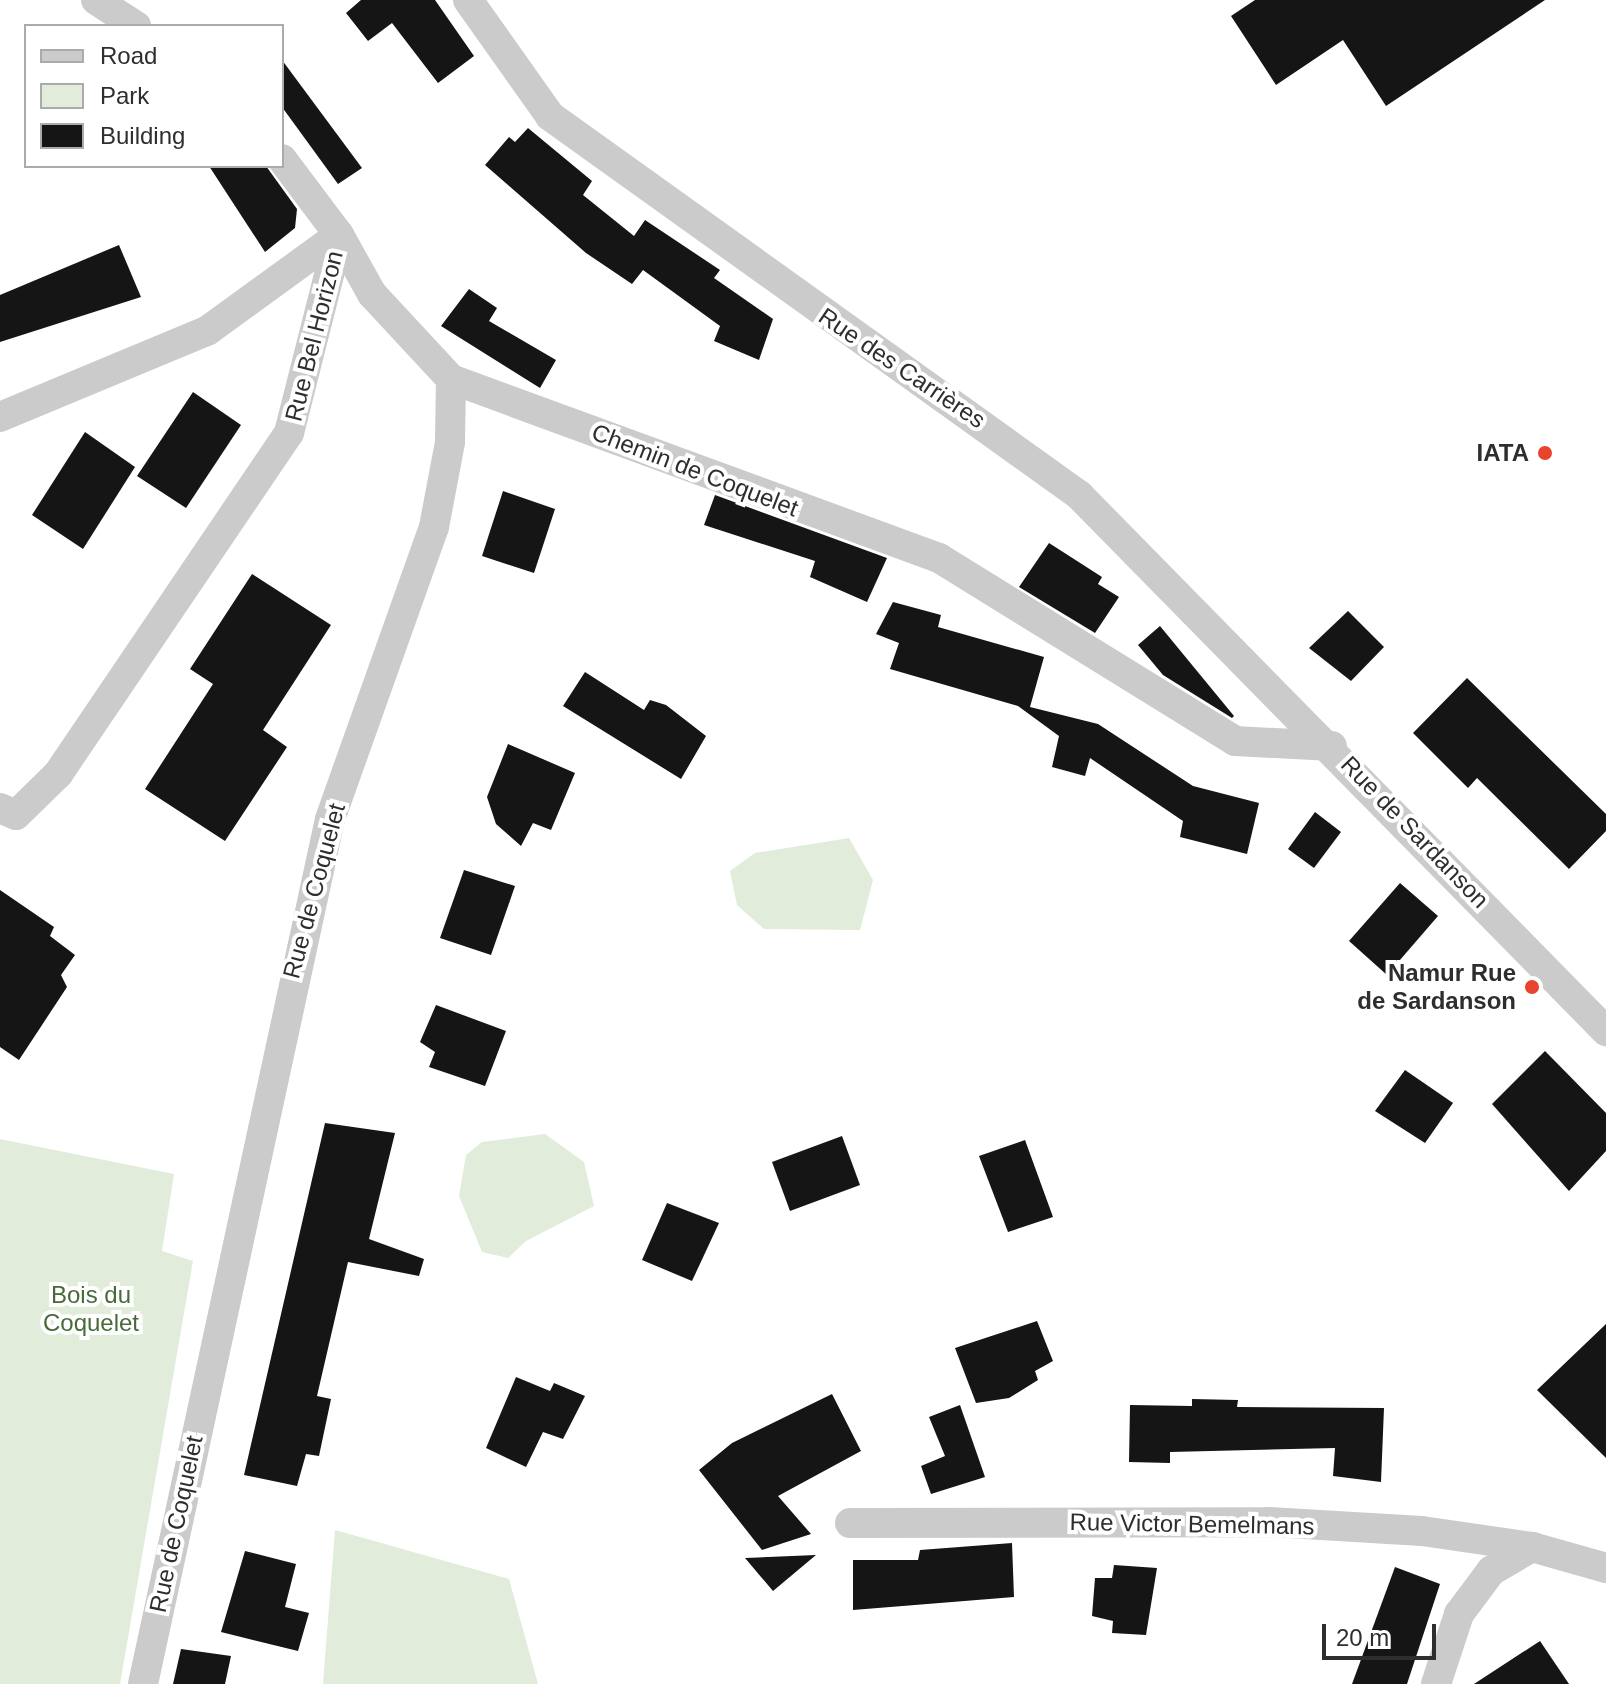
<!DOCTYPE html>
<meta charset="utf-8">
<style>
body{margin:0}
#map{position:relative;width:1606px;height:1684px;overflow:hidden;background:#fff;font-family:Helvetica,sans-serif}
div>[style]{position:absolute}
[style*='--x']{left:calc(var(--x)*1px);top:calc(var(--y)*1px);width:calc(var(--w)*1px);rotate:calc(var(--a)*1deg)}
.green>*{inset:0;background:#e1ecdb}
.building>*{inset:0;background:#151515}
.street>*{height:30px;margin:-15px;padding:0 15px;transform-origin:15px;border-radius:15px;background:#cbcbcb}
.dots>*{width:22px;height:22px;translate:-50% -50%;box-sizing:border-box;border:4px solid #fff;border-radius:50%}
span{translate:-50% -50%;white-space:nowrap;text-align:center;line-height:1.15;-webkit-text-stroke:8px #fff;paint-order:stroke}
.street-label{font-size:24px;color:#2e2e2e}
.poi-label{font-size:24px;color:#2e2e2e;font-weight:700}
.right{translate:-100% -50%;text-align:right}
.park-label{font-size:24px;color:#486a3a}
.legend{position:absolute;left:24px;top:24px;width:260px;height:144px;box-sizing:border-box;background:#fff;border:2px solid #ababab;margin:0;padding:10px 14px;list-style:none;font-size:24px;color:#2e2e2e}
.legend li{display:flex;align-items:center;gap:16px;height:40px}
.legend b{width:40px;border:2px solid #ababab}
.scale{position:absolute;left:1322px;top:1624px;width:114px;height:36px;box-sizing:border-box;border:4px solid #2e2e2e;border-top:0;padding-left:10px;font-size:24px;line-height:28px;white-space:nowrap;color:#2e2e2e;-webkit-text-stroke:6px #fff;paint-order:stroke}
</style>
<div id="map">
<div class="green">
<i style="clip-path:polygon(849px 838px,873px 880px,860px 930px,764px 929px,737px 905px,730px 871px,755px 853px)"></i>
<i style="clip-path:polygon(545px 1134px,584px 1162px,594px 1206px,526px 1241px,508px 1258px,482px 1252px,459px 1196px,466px 1155px,482px 1142px)"></i>
<i style="clip-path:polygon(0 1139px,174px 1174px,162px 1251px,193px 1261px,120px 1684px,0 1684px)"></i>
<i style="clip-path:polygon(335px 1530px,509px 1579px,538px 1684px,323px 1684px)"></i>
</div>
<div class="building">
<i style="clip-path:polygon(361px 0,435px 0,474px 56px,438px 83px,392px 23px,368px 41px,346px 13px)"></i>
<i style="clip-path:polygon(1255px 0,1545px 0,1386px 106px,1343px 40px,1276px 85px,1231px 16px)"></i>
<i style="clip-path:polygon(282px 60px,362px 168px,338px 184px,282px 107px)"></i>
<i style="clip-path:polygon(528px 128px,592px 181px,583px 195px,634px 236px,645px 220px,720px 270px,714px 278px,773px 319px,759px 360px,714px 341px,720px 326px,643px 270px,632px 284px,586px 253px,485px 165px,509px 137px,515px 142px)"></i>
<i style="clip-path:polygon(209px 166px,266px 166px,297px 209px,295px 228px,265px 252px)"></i>
<i style="clip-path:polygon(119px 245px,141px 297px,0 342px,0 295px)"></i>
<i style="clip-path:polygon(469px 289px,497px 308px,489px 321px,556px 360px,540px 388px,441px 326px)"></i>
<i style="clip-path:polygon(193px 392px,241px 425px,186px 508px,137px 476px)"></i>
<i style="clip-path:polygon(85px 432px,135px 467px,83px 549px,32px 515px)"></i>
<i style="clip-path:polygon(503px 491px,555px 509px,534px 573px,482px 556px)"></i>
<i style="clip-path:polygon(715px 495px,887px 558px,867px 602px,810px 577px,815px 561px,704px 525px)"></i>
<i style="clip-path:polygon(1049px 543px,1102px 577px,1098px 584px,1119px 597px,1095px 633px,1019px 587px)"></i>
<i style="clip-path:polygon(252px 574px,331px 625px,263px 730px,287px 747px,225px 841px,145px 789px,213px 684px,190px 669px)"></i>
<i style="clip-path:polygon(893px 602px,941px 615px,938px 627px,1044px 657px,1030px 707px,1098px 724px,1193px 786px,1259px 803px,1247px 854px,1180px 837px,1183px 821px,1090px 758px,1085px 776px,1052px 767px,1059px 736px,1018px 706px,890px 669px,899px 643px,876px 634px)"></i>
<i style="clip-path:polygon(1348px 611px,1384px 647px,1351px 681px,1309px 648px)"></i>
<i style="clip-path:polygon(1160px 626px,1234px 716px,1232px 718px,1163px 675px,1138px 645px)"></i>
<i style="clip-path:polygon(585px 672px,644px 710px,650px 700px,666px 705px,706px 736px,681px 779px,563px 706px)"></i>
<i style="clip-path:polygon(1467px 678px,1606px 814px,1606px 831px,1569px 869px,1477px 778px,1468px 788px,1413px 733px)"></i>
<i style="clip-path:polygon(508px 744px,575px 773px,551px 830px,533px 823px,521px 846px,496px 824px,487px 797px)"></i>
<i style="clip-path:polygon(1315px 812px,1341px 832px,1314px 868px,1288px 849px)"></i>
<i style="clip-path:polygon(464px 870px,515px 886px,491px 955px,440px 938px)"></i>
<i style="clip-path:polygon(1400px 883px,1438px 916px,1387px 975px,1349px 941px)"></i>
<i style="clip-path:polygon(0 890px,54px 927px,50px 936px,75px 955px,61px 975px,67px 987px,19px 1060px,0 1047px)"></i>
<i style="clip-path:polygon(436px 1005px,506px 1031px,485px 1086px,429px 1067px,435px 1052px,420px 1042px)"></i>
<i style="clip-path:polygon(1545px 1051px,1606px 1113px,1606px 1151px,1569px 1191px,1492px 1104px)"></i>
<i style="clip-path:polygon(1405px 1070px,1453px 1103px,1425px 1143px,1375px 1111px)"></i>
<i style="clip-path:polygon(325px 1123px,395px 1133px,369px 1239px,424px 1259px,419px 1276px,348px 1262px,317px 1396px,331px 1399px,319px 1456px,306px 1454px,297px 1486px,244px 1475px)"></i>
<i style="clip-path:polygon(842px 1136px,860px 1185px,790px 1211px,772px 1162px)"></i>
<i style="clip-path:polygon(1025px 1140px,1053px 1217px,1008px 1232px,979px 1156px)"></i>
<i style="clip-path:polygon(667px 1203px,719px 1223px,692px 1281px,642px 1260px)"></i>
<i style="clip-path:polygon(1037px 1321px,1053px 1361px,1035px 1371px,1038px 1380px,1009px 1398px,976px 1403px,955px 1348px)"></i>
<i style="clip-path:polygon(1606px 1324px,1606px 1458px,1537px 1390px)"></i>
<i style="clip-path:polygon(516px 1377px,550px 1391px,554px 1383px,585px 1396px,563px 1439px,543px 1432px,526px 1467px,486px 1448px)"></i>
<i style="clip-path:polygon(832px 1394px,861px 1451px,778px 1496px,811px 1534px,762px 1550px,699px 1470px,732px 1443px)"></i>
<i style="clip-path:polygon(1192px 1399px,1238px 1400px,1237px 1407px,1384px 1408px,1381px 1482px,1333px 1476px,1335px 1448px,1170px 1452px,1170px 1463px,1129px 1462px,1130px 1405px,1192px 1406px)"></i>
<i style="clip-path:polygon(960px 1405px,985px 1477px,931px 1494px,921px 1466px,945px 1456px,929px 1417px)"></i>
<i style="clip-path:polygon(1012px 1543px,1014px 1597px,853px 1610px,853px 1560px,918px 1560px,920px 1550px)"></i>
<i style="clip-path:polygon(245px 1551px,296px 1564px,285px 1607px,309px 1613px,298px 1651px,221px 1632px)"></i>
<i style="clip-path:polygon(816px 1555px,773px 1591px,745px 1558px)"></i>
<i style="clip-path:polygon(1114px 1565px,1157px 1568px,1146px 1635px,1112px 1633px,1113px 1621px,1092px 1616px,1095px 1578px,1112px 1578px)"></i>
<i style="clip-path:polygon(1395px 1567px,1440px 1584px,1407px 1684px,1352px 1684px)"></i>
<i style="clip-path:polygon(1540px 1641px,1569px 1684px,1474px 1684px)"></i>
<i style="clip-path:polygon(181px 1649px,231px 1656px,225px 1684px,173px 1684px)"></i>
</div>
<div class="street">
<i style="--x:96;--y:0;--w:48;--a:33"></i>
<i style="--x:468;--y:0;--w:142;--a:54.7"></i>
<i style="--x:550;--y:116;--w:651;--a:35.62"></i>
<i style="--x:1079;--y:495;--w:752;--a:45.49"></i>
<i style="--x:451;--y:379;--w:520;--a:20.14"></i>
<i style="--x:939;--y:558;--w:348;--a:31.7"></i>
<i style="--x:1235;--y:741;--w:97;--a:3"></i>
<i style="--x:0;--y:417;--w:224;--a:-22.6"></i>
<i style="--x:207;--y:331;--w:163;--a:-36"></i>
<i style="--x:0;--y:808;--w:17;--a:24"></i>
<i style="--x:16;--y:815;--w:59;--a:-44.3"></i>
<i style="--x:58;--y:774;--w:412;--a:-55.9"></i>
<i style="--x:289;--y:433;--w:204;--a:-75.8"></i>
<i style="--x:850;--y:1523;--w:419;--a:-0.1"></i>
<i style="--x:1269;--y:1522;--w:153;--a:3.4"></i>
<i style="--x:1422;--y:1531;--w:111;--a:8.3"></i>
<i style="--x:1532;--y:1547;--w:77;--a:15.8"></i>
<i style="--x:143;--y:1684;--w:885;--a:-77.8"></i>
<i style="--x:330;--y:819;--w:310;--a:-70.4"></i>
<i style="--x:434;--y:527;--w:86;--a:-79.3"></i>
<i style="--x:450;--y:442;--w:63;--a:-89.1"></i>
<i style="--x:451;--y:379;--w:116;--a:-132.9"></i>
<i style="--x:372;--y:294;--w:68;--a:-119.2"></i>
<i style="--x:339;--y:235;--w:95;--a:-126.9"></i>
<i style="--x:1436;--y:1684;--w:74;--a:-71.8"></i>
<i style="--x:1459;--y:1614;--w:54;--a:-53.3"></i>
<i style="--x:1491;--y:1571;--w:48;--a:-30.3"></i>
</div>
<div class="dots">
<i style="left:1545px;top:453px;background:#e8432d"></i>
<i style="left:1532px;top:987px;background:#e8432d"></i>
</div>
<div class="street-label">
<span style="left:314px;top:336px;rotate:-76deg">Rue Bel Horizon</span>
<span style="left:902px;top:368px;rotate:34deg">Rue des Carrières</span>
<span style="left:695px;top:470px;rotate:21deg">Chemin de Coquelet</span>
<span style="left:1415px;top:832px;rotate:46deg">Rue de Sardanson</span>
<span style="left:314px;top:891px;rotate:-75deg">Rue de Coquelet</span>
<span style="left:176px;top:1524px;rotate:-78deg">Rue de Coquelet</span>
<span style="left:1192px;top:1524px;rotate:1deg">Rue Victor Bemelmans</span>
</div>
<div class="poi-label">
<span class="right" style="left:1529px;top:453px">IATA</span>
<span class="right" style="left:1516px;top:987px">Namur Rue<br>de Sardanson</span>
</div>
<div class="park-label">
<span style="left:91px;top:1309px">Bois du<br>Coquelet</span>
</div>
<ul class="legend">
<li><b style="height:10px;background:#cbcbcb"></b>Road</li>
<li><b style="height:22px;background:#e1ecdb"></b>Park</li>
<li><b style="height:22px;background:#151515"></b>Building</li>
</ul>
<div class="scale">20 m</div>
</div>
